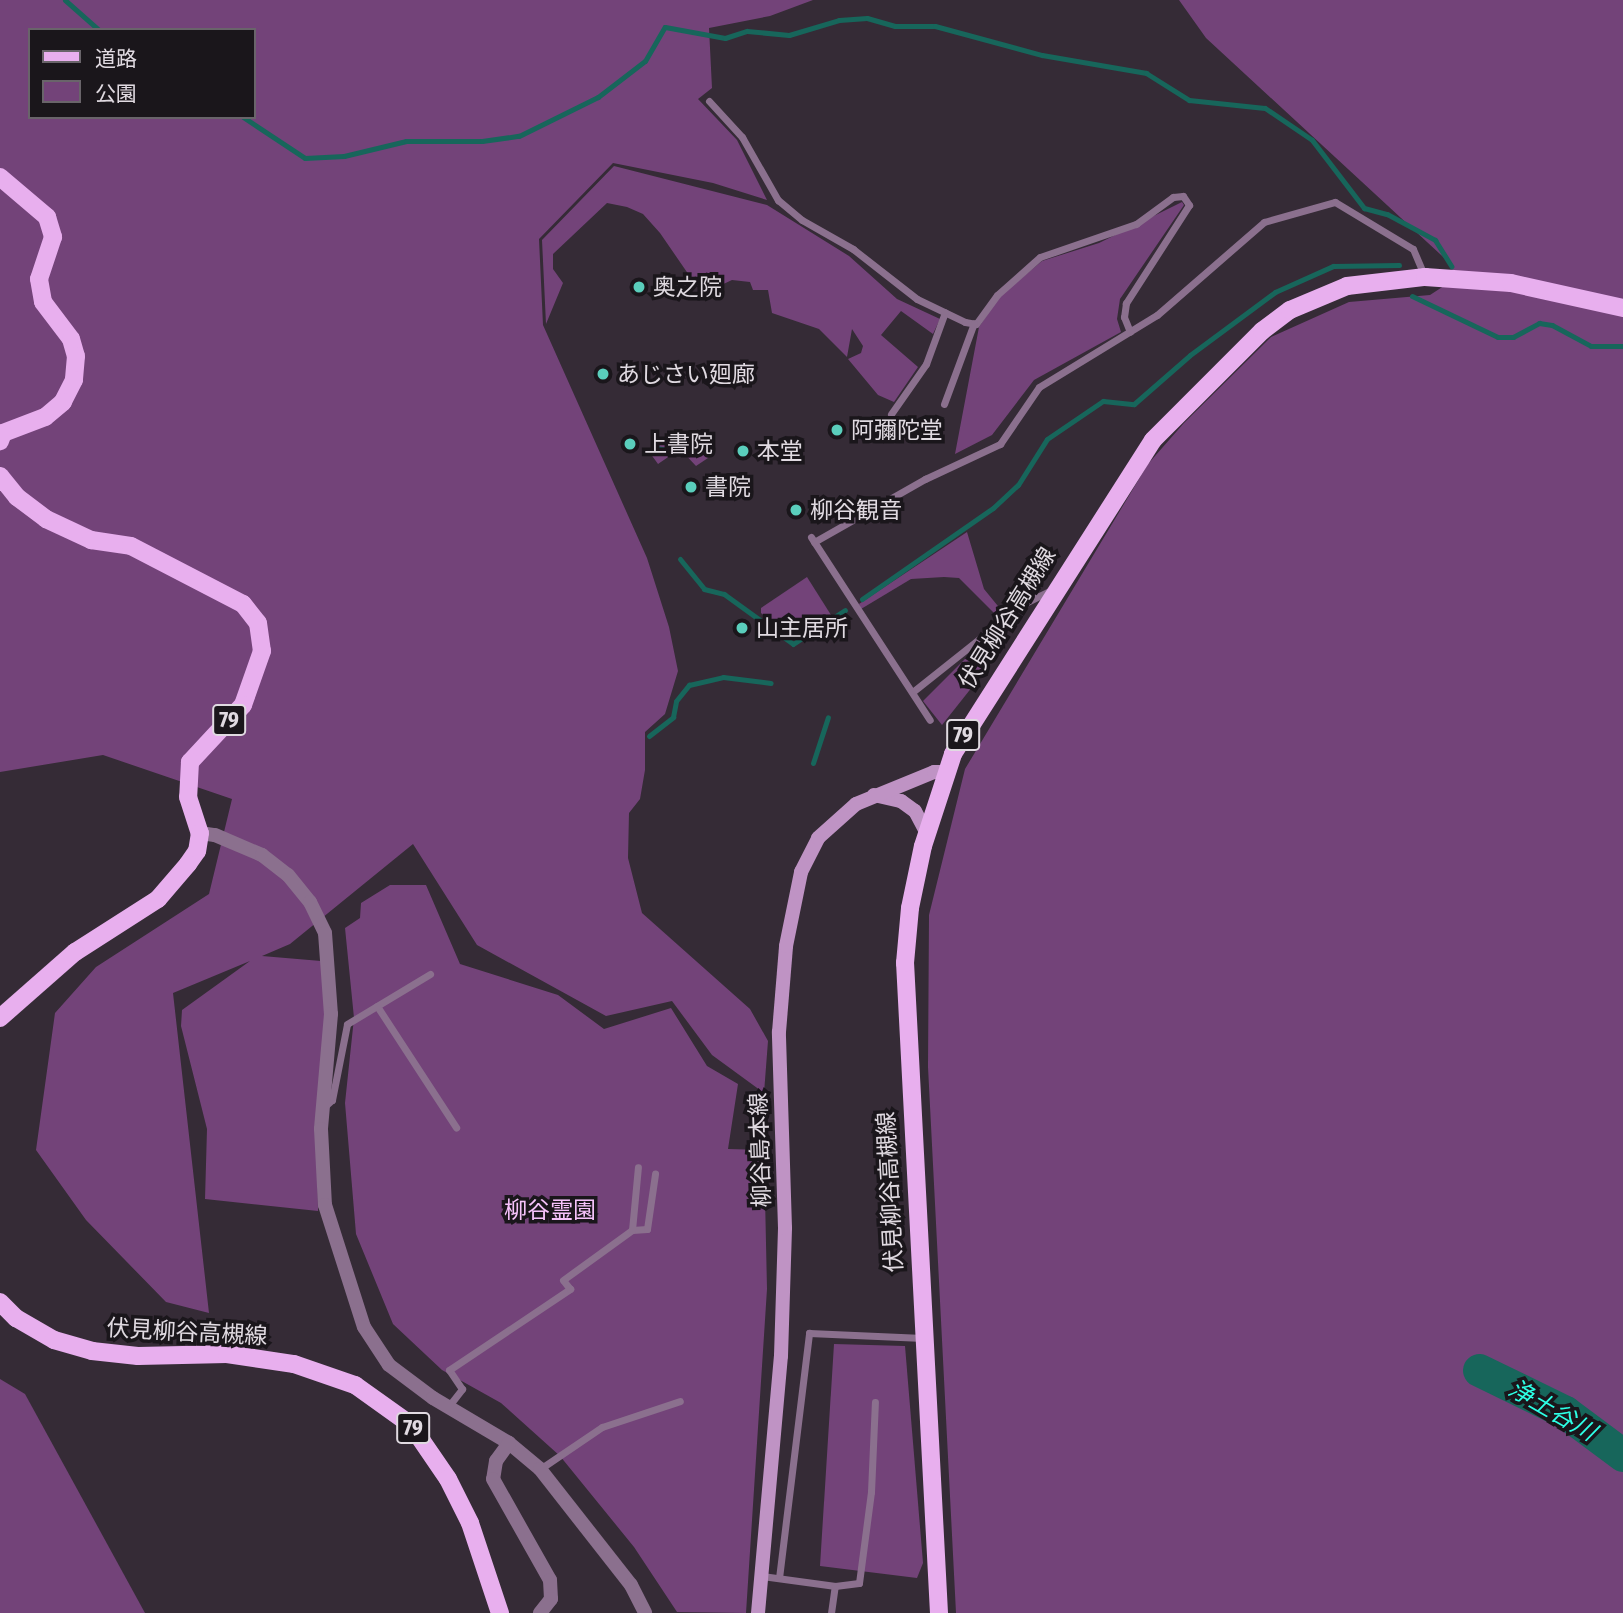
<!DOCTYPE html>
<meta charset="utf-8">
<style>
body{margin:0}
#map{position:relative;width:1623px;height:1613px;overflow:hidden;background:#352b36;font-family:"Fira Sans Condensed","Noto Sans JP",sans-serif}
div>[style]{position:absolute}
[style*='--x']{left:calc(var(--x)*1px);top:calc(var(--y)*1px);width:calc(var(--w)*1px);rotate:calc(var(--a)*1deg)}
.green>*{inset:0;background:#734379}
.water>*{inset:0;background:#17665b}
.stream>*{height:5px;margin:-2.5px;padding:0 2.5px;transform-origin:2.5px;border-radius:2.5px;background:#17665b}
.river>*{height:33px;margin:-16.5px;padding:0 16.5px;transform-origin:16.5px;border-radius:16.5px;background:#17665b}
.service>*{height:7px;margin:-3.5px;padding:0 3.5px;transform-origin:3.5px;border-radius:3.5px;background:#8b708e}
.minor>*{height:14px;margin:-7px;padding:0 7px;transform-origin:7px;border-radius:7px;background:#8b708e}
.secondary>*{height:14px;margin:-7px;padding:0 7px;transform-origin:7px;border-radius:7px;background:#bf93c4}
.primary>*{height:18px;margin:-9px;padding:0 9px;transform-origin:9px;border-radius:9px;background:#e8afee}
.dots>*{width:19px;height:19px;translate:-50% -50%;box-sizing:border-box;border:4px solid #1a161b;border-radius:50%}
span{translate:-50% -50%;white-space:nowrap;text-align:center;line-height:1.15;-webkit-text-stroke:7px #1a161b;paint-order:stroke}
.shield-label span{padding:2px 5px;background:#1a161b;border:2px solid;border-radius:5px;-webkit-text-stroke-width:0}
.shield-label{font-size:21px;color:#e0dae1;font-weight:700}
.poi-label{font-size:23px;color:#e0dae1}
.left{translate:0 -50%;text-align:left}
.street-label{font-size:23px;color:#e0dae1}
.park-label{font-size:23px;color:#f5c2fa}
.water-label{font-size:24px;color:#2dffe5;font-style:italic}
.legend{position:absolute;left:28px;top:28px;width:228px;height:91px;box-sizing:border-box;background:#1a161b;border:2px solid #69646a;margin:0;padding:9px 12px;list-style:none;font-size:21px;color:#e0dae1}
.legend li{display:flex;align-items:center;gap:14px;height:35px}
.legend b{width:35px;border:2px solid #69646a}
</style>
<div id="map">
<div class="green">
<i style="clip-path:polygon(evenodd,0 0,813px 0,770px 16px,709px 28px,712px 88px,698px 99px,737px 140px,767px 200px,713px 183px,613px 163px,539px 239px,543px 325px,647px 558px,669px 627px,678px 671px,665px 714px,645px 732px,645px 770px,640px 799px,629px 813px,628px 858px,642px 913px,750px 1009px,768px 1041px,764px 1093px,712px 1055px,672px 1001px,606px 1016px,477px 945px,413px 844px,290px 944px,262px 956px,321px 961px,327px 1020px,317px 1105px,318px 1211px,205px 1199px,207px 1129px,181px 1026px,182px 1010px,250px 961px,173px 993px,209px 1313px,166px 1302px,86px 1220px,36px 1150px,55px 1013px,96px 967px,209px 894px,232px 799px,103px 755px,0 772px,0 0,30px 30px,254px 30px,254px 117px,30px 117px,30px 30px)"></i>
<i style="clip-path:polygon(1179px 0,1623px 0,1623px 1613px,956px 1613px,928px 1067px,929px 915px,965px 769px,1148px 464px,1184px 423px,1271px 337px,1349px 302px,1430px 295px,1450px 282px,1453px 266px,1206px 38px)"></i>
<i style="clip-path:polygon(614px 166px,767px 205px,849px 256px,897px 299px,940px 319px,933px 334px,901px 311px,881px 335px,918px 367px,894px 402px,878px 395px,848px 359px,861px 353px,863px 346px,852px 329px,847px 357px,819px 329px,772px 313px,768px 290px,753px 290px,750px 282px,732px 280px,702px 294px,660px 233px,643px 214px,627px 207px,607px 203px,553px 254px,553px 269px,563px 283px,546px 324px,542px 240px)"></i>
<i style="clip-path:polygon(1182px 202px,1184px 205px,1120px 299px,1117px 319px,1121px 332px,1034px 380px,992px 435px,955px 454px,979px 327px,999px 297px,1042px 261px,1099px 243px)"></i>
<i style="clip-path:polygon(677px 431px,696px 434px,704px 442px,701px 450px,708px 458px,696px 466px,680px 449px,658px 464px,650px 453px)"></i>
<i style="clip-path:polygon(967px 532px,984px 589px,1002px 611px,996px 615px,959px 578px,944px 577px,911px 579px,861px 609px,859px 604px)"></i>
<i style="clip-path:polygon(807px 577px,831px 615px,802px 635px,781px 631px,761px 613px,761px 608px)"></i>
<i style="clip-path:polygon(998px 651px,984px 672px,942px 725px,923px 701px,968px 656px)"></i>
<i style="clip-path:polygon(390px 885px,426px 885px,460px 964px,558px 995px,604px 1029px,671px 1008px,707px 1066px,738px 1084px,728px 1149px,764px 1150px,767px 1289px,746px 1613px,677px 1612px,634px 1547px,560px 1456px,501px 1403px,442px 1370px,393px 1324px,356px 1234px,345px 1103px,354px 1018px,345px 928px,360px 918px,361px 903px)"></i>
<i style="clip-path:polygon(834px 1344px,905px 1346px,923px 1563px,917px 1578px,820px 1566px)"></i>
<i style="clip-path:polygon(0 1379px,25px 1394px,145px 1613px,0 1613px)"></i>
</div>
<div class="water">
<i style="clip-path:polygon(697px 433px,707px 435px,669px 457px,657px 446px,668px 448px,681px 435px)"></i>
</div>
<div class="stream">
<i style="--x:65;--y:0;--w:45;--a:41.4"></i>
<i style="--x:243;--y:117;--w:74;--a:33.5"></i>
<i style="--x:305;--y:158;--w:39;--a:-3"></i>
<i style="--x:344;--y:156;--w:64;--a:-13.6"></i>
<i style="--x:406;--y:141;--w:76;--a:0"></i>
<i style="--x:482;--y:141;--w:37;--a:-8"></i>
<i style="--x:519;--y:136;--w:88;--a:-26.3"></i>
<i style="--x:598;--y:97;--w:59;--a:-37.5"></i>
<i style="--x:645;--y:61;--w:39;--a:-60"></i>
<i style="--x:665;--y:27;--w:61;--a:10.4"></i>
<i style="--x:725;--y:38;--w:23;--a:-18"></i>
<i style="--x:747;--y:31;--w:42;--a:5.4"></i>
<i style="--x:789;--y:35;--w:52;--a:-16.7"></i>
<i style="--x:839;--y:20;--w:28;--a:-4"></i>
<i style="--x:867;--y:18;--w:29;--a:16"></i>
<i style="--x:895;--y:26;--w:40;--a:0"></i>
<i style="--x:935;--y:26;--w:111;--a:15.2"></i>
<i style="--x:1042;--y:55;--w:106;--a:9.8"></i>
<i style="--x:1146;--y:73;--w:51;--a:32.1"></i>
<i style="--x:1189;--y:100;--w:76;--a:6"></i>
<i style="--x:1265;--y:108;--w:57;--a:34.2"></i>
<i style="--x:1312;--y:140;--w:86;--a:52.6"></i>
<i style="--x:1364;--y:208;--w:24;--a:15"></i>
<i style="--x:1387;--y:214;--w:55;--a:28.4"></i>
<i style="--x:1435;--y:240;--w:31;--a:58"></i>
<i style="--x:1412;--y:296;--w:95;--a:25.5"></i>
<i style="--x:1498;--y:337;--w:15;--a:0"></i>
<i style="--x:1513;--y:337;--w:30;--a:-28"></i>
<i style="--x:1539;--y:323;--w:13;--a:9"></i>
<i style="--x:1552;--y:325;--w:44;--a:28.3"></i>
<i style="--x:1591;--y:346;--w:32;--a:0"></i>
<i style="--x:680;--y:559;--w:38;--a:51"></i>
<i style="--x:704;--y:589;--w:21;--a:14"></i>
<i style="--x:724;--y:594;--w:85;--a:35.9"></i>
<i style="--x:793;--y:644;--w:62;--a:-33.2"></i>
<i style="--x:862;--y:599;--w:160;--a:-34.8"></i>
<i style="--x:993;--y:508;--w:34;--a:-43"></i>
<i style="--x:1018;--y:485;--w:54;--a:-57.8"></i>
<i style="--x:1047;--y:439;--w:68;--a:-34.2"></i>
<i style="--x:1103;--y:401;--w:31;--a:6"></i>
<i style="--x:1134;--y:404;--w:74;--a:-41.2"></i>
<i style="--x:1190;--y:355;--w:106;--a:-36.5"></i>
<i style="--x:1275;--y:292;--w:64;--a:-24.1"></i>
<i style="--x:1333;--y:266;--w:66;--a:-0.9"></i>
<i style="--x:649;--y:736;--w:31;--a:-38"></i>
<i style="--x:673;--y:717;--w:16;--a:-79"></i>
<i style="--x:676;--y:701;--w:21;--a:-51"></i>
<i style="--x:689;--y:685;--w:35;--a:-13"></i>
<i style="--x:723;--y:677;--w:48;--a:7.1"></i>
<i style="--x:813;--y:763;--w:48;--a:-71.9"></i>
</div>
<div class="river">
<i style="--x:1479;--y:1370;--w:96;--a:26"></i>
<i style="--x:1565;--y:1412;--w:72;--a:36.6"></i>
</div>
<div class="service">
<i style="--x:709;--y:101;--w:49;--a:47.5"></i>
<i style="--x:742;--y:137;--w:73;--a:60.3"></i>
<i style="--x:778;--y:200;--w:31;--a:40"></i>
<i style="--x:802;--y:220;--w:59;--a:29.6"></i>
<i style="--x:853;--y:249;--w:81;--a:38"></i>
<i style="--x:917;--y:299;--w:53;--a:25.6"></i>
<i style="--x:965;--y:322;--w:11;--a:10"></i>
<i style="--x:976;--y:324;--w:36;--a:-54"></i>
<i style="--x:997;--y:295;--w:57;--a:-41.5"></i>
<i style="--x:1040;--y:257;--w:102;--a:-19"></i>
<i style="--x:1136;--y:224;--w:46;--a:-36.1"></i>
<i style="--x:1173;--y:197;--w:10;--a:-6"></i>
<i style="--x:1183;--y:196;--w:11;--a:56"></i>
<i style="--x:1189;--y:205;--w:117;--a:122.7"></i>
<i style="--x:1126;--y:303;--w:14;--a:98"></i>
<i style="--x:1124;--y:317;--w:16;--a:68"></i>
<i style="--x:944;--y:404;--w:86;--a:-69.7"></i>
<i style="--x:891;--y:414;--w:61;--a:-55"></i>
<i style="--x:926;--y:364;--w:55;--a:-69.9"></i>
<i style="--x:811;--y:537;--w:218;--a:57"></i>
<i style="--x:814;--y:542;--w:128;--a:-29.6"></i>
<i style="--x:925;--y:479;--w:83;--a:-25"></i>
<i style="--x:1000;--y:444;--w:69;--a:-55.6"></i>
<i style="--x:1039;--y:387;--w:138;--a:-31.4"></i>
<i style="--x:1157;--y:315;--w:142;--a:-41"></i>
<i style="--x:1264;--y:222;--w:74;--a:-15.7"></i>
<i style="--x:1335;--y:202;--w:91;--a:31.1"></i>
<i style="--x:1413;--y:249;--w:30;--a:67"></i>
<i style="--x:915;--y:690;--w:138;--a:-38.5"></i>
<i style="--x:1023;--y:604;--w:32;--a:-26"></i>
<i style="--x:377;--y:1006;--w:145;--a:56.9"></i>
<i style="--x:323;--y:1108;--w:12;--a:-42"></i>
<i style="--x:332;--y:1100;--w:77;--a:-78.8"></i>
<i style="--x:347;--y:1024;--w:97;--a:-31.1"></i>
<i style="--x:632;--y:1230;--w:15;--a:-4"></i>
<i style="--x:647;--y:1229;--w:56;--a:-81.7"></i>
<i style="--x:448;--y:1407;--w:23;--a:-52"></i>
<i style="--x:462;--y:1389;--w:23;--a:-124"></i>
<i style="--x:449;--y:1370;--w:146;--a:-33.8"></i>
<i style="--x:570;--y:1289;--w:11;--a:-128"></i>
<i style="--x:563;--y:1280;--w:85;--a:-35.9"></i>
<i style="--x:632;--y:1230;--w:63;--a:-84.6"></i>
<i style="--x:540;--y:1469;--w:75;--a:-34.1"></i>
<i style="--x:602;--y:1427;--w:82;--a:-18.4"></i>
<i style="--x:762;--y:1576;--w:74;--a:7.8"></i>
<i style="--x:779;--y:1578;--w:247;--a:-83"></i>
<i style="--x:809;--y:1333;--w:114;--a:2.5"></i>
<i style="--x:831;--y:1613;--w:27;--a:-82"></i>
<i style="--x:835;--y:1586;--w:24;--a:-7"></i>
<i style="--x:859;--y:1583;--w:92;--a:-82.5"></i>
<i style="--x:871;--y:1492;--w:90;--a:-87.5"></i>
</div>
<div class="minor">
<i style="--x:200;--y:833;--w:15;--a:8"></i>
<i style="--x:215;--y:835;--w:51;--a:23.1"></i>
<i style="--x:262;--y:855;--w:33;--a:38"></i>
<i style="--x:288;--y:875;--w:35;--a:51"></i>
<i style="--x:310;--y:902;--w:34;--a:64"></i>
<i style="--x:325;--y:933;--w:81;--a:85.8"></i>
<i style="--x:331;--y:1014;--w:115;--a:95"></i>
<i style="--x:321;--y:1129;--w:76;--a:87"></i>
<i style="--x:325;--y:1205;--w:128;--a:72.3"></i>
<i style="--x:364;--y:1327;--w:45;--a:56.7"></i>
<i style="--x:389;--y:1365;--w:55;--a:36.9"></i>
<i style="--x:433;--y:1398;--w:88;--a:30.6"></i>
<i style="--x:509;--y:1443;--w:40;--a:40"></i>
<i style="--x:540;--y:1469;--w:147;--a:51.9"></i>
<i style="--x:631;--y:1585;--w:31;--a:63"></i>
<i style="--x:509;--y:1443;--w:22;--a:126"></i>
<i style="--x:496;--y:1461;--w:18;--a:99"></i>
<i style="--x:493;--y:1479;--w:116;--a:60.6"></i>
<i style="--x:550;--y:1580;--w:19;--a:87"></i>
<i style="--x:551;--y:1599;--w:18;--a:128"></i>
</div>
<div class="secondary">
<i style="--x:874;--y:795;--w:28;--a:13"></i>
<i style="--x:901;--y:801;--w:17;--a:36"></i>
<i style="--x:915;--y:811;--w:24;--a:62"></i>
<i style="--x:758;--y:1613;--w:258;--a:-84.9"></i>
<i style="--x:781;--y:1356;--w:128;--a:-88.2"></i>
<i style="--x:785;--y:1228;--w:196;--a:-91.8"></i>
<i style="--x:779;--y:1032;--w:86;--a:-85.3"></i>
<i style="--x:786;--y:946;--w:76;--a:-78.5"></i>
<i style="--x:801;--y:872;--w:38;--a:-63"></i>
<i style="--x:818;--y:838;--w:51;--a:-41.8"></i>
<i style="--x:856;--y:804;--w:84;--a:-22.3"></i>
<i style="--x:934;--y:772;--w:11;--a:0"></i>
</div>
<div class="primary">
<i style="--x:0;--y:177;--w:62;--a:40.4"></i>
<i style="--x:47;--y:217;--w:21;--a:73"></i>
<i style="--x:53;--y:237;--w:44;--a:108.4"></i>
<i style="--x:39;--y:279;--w:23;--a:80"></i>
<i style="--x:43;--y:302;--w:46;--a:52.9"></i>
<i style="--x:71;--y:339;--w:18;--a:74"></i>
<i style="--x:76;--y:356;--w:24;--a:95"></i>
<i style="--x:74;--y:380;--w:25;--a:117"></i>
<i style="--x:63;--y:402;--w:23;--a:140"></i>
<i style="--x:45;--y:417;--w:45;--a:159.1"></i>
<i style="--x:3;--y:433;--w:9;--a:111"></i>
<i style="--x:0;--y:476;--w:27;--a:51"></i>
<i style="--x:17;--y:497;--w:36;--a:37"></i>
<i style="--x:46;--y:519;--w:50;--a:25"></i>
<i style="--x:91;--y:540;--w:40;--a:8.5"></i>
<i style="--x:131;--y:546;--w:126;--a:27.4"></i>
<i style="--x:243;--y:604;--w:24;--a:52"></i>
<i style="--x:258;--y:623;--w:28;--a:82"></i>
<i style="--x:262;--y:651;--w:57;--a:109.4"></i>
<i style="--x:243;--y:705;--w:78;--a:132.9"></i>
<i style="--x:190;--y:762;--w:35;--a:93"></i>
<i style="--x:188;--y:797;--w:38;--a:72"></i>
<i style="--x:200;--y:833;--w:18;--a:99"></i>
<i style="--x:197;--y:851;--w:16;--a:125"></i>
<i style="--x:188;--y:864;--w:46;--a:130.6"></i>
<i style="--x:158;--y:899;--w:98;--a:147.4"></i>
<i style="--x:75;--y:952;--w:100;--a:138.7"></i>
<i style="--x:0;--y:1302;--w:23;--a:45"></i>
<i style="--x:16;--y:1318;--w:44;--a:30.1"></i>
<i style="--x:54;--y:1340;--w:40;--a:16"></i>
<i style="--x:92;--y:1351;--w:46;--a:6.2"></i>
<i style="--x:138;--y:1356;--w:89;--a:-1.3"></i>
<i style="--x:227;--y:1354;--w:68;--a:8.5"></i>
<i style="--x:294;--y:1364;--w:65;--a:19"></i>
<i style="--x:355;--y:1385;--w:69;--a:35.5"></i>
<i style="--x:411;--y:1425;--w:65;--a:55.6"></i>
<i style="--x:448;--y:1479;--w:49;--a:63.4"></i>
<i style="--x:470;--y:1523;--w:95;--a:71.6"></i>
<i style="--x:939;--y:1613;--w:651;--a:-92.99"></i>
<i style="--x:905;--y:963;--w:55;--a:-84.8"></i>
<i style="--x:910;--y:908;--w:63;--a:-78.2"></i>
<i style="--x:923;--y:846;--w:97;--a:-71.9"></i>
<i style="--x:953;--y:754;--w:372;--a:-57.5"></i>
<i style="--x:1153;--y:440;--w:154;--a:-45"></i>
<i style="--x:1262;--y:331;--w:35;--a:-37"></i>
<i style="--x:1290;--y:310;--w:62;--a:-22.8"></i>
<i style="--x:1347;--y:286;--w:79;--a:-6.6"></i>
<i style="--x:1425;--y:277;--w:86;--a:4"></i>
<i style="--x:1511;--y:283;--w:115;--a:12.6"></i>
</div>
<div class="dots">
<i style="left:639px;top:287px;background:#5acebc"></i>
<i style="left:603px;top:374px;background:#5acebc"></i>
<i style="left:837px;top:430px;background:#5acebc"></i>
<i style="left:630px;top:444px;background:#5acebc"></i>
<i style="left:743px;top:451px;background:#5acebc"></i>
<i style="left:691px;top:487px;background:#5acebc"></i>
<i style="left:796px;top:510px;background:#5acebc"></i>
<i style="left:742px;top:628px;background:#5acebc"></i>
</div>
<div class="shield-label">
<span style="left:229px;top:720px">79</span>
<span style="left:963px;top:735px">79</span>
<span style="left:413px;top:1428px">79</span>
</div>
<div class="poi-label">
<span class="left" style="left:653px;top:287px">奥之院</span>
<span class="left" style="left:617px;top:374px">あじさい廻廊</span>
<span class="left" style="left:851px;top:430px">阿彌陀堂</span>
<span class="left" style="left:644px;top:444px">上書院</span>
<span class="left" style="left:757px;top:451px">本堂</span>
<span class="left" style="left:705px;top:487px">書院</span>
<span class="left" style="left:810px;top:510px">柳谷観音</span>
<span class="left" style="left:756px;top:628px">山主居所</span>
</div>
<div class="street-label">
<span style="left:1007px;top:618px;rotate:-58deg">伏見柳谷高槻線</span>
<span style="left:760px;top:1150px;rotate:-92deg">柳谷島本線</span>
<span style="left:890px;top:1192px;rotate:-93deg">伏見柳谷高槻線</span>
<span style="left:187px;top:1332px;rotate:3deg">伏見柳谷高槻線</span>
</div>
<div class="park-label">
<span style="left:550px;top:1210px">柳谷霊園</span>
</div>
<div class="water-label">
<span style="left:1552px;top:1411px;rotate:30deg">浄土谷川</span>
</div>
<ul class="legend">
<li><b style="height:9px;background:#e8afee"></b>道路</li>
<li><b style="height:19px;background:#734379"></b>公園</li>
</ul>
</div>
